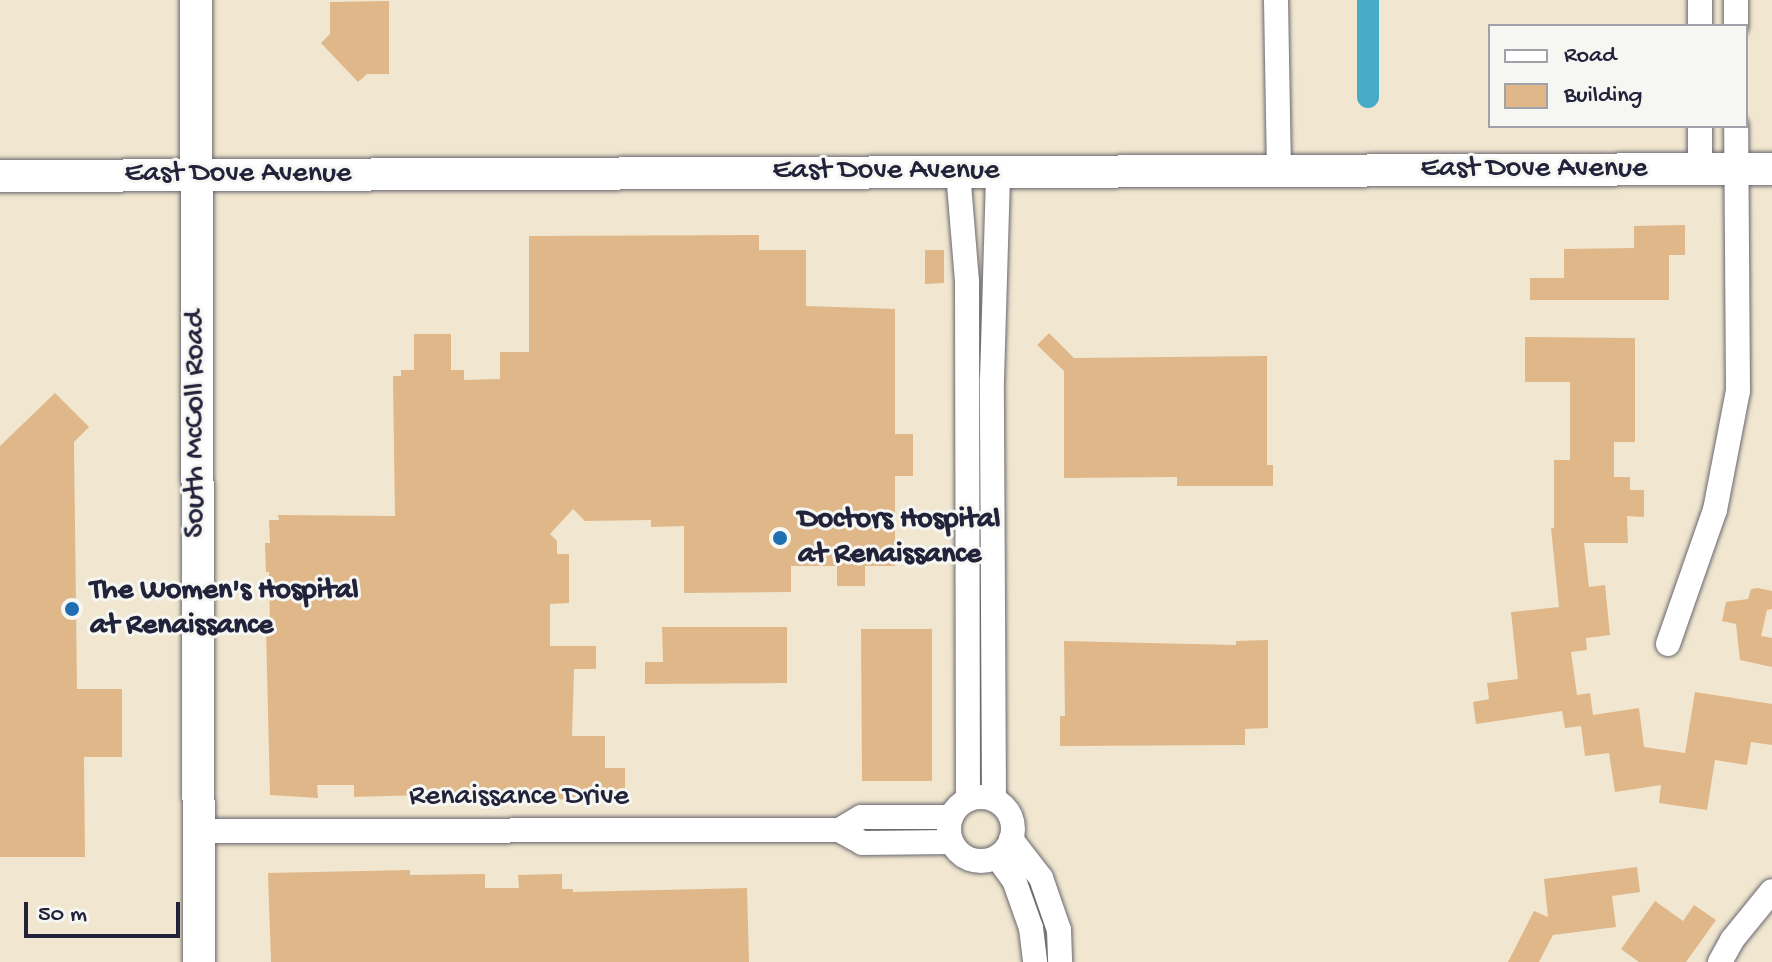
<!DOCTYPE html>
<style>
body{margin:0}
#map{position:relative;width:1772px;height:962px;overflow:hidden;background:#f1e7d0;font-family:"Gochi Hand",sans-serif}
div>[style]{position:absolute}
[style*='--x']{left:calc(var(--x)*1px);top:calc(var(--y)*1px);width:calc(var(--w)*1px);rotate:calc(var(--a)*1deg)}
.canal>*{height:22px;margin:-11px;padding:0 11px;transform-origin:11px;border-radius:11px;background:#47aac6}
.building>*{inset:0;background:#dfb789}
.roads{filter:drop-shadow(0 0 2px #6a676f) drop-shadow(0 0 2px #6a676f)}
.street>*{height:24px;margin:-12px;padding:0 12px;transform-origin:12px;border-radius:12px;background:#fff}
.street>.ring{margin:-12px;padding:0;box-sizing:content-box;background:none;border:24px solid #fff;border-radius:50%}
.secondary>*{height:32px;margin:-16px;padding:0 16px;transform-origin:16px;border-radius:16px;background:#fff}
.dots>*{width:22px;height:22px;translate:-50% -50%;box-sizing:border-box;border:4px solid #f6f6f2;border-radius:50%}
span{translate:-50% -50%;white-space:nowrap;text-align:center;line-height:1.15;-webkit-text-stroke:6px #f6f6f2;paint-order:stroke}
.street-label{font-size:30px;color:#22223b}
.poi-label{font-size:30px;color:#22223b;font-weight:700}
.left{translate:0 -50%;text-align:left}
.legend{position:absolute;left:1488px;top:24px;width:260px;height:104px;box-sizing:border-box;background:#f6f6f2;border:2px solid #a1a1a9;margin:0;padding:10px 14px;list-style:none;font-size:24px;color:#22223b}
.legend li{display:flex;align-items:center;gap:16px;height:40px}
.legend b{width:40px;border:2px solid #a1a1a9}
.scale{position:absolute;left:24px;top:902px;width:156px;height:36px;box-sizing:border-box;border:4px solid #22223b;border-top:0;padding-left:10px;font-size:24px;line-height:28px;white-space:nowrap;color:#22223b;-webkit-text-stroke:6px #f6f6f2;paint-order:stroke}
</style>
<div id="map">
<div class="canal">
<i style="--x:1368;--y:0;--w:97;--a:90"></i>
</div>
<div class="building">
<i style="clip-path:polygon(389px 1px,389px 74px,367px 74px,358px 82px,321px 43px,330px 34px,330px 2px)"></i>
<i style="clip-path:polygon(1685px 225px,1685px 255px,1669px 255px,1669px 300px,1530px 300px,1530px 278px,1564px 278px,1564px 249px,1634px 248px,1634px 226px)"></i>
<i style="clip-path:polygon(759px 235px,759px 250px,806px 250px,806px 306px,895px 309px,895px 434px,913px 434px,913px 476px,895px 476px,895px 566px,865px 566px,865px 586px,837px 586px,837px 566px,791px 566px,791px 592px,684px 593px,684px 526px,651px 527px,651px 520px,585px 521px,573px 509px,550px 534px,557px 541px,557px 554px,569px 554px,569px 603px,550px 604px,550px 646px,596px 646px,596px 669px,574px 669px,572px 736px,605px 736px,605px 768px,625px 768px,625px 799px,457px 800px,457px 794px,354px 797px,354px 785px,317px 785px,318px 798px,270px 795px,266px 629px,270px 630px,269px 572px,266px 572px,265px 543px,270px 543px,269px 520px,279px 520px,278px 515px,395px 516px,393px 376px,401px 376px,401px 370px,414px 370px,414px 334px,451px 334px,451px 370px,464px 370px,464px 380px,500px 379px,500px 352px,529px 352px,529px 236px)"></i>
<i style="clip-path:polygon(925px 250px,944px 250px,944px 283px,925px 284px)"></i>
<i style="clip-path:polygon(1049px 333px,1074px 358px,1267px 356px,1267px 465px,1273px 465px,1273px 486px,1177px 486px,1177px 477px,1064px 478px,1064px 371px,1037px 345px)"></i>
<i style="clip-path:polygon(1525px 337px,1635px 338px,1635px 442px,1614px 442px,1614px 477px,1630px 477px,1630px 490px,1644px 490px,1644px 517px,1627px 516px,1628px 543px,1584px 543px,1589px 587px,1605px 585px,1610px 635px,1586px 638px,1587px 650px,1571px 652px,1577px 695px,1590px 693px,1593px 715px,1639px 708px,1644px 747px,1685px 753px,1695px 692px,1772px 704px,1772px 745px,1751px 742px,1747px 765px,1715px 760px,1707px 810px,1659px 803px,1661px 785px,1615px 792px,1609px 753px,1585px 756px,1581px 726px,1565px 728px,1562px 711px,1476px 724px,1473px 702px,1489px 699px,1487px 683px,1518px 679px,1511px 612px,1559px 607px,1551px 528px,1554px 528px,1554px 460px,1570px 460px,1570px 382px,1525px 382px)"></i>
<i style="clip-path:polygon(55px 393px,89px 427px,74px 442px,77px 689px,122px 689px,122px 757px,84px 757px,85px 857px,0 857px,0 446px)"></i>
<i style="clip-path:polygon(1758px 588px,1772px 591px,1772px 609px,1767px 610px,1761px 636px,1772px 638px,1772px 667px,1740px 660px,1736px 624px,1722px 621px,1726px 602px,1748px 599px,1751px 589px)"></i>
<i style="clip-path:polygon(662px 627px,787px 627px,787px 683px,645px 684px,645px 662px,663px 662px)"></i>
<i style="clip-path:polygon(861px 629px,932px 629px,932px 781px,862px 781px)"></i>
<i style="clip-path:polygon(1268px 640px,1268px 728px,1245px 729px,1245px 745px,1060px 746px,1060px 716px,1065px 716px,1064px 641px,1236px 645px,1236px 641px)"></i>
<i style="clip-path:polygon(1637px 867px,1640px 892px,1612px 896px,1616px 927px,1553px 935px,1539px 962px,1508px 962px,1534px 911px,1548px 917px,1544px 879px)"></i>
<i style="clip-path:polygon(410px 870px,410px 875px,485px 874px,485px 888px,519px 888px,518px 875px,562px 874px,562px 889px,573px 889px,573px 892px,747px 888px,749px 962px,271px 962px,268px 873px)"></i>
<i style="clip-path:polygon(1655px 901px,1683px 921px,1694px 905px,1716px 920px,1686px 962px,1639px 962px,1621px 949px)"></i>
</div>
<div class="roads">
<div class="street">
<i style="--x:1276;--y:0;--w:171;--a:89"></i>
<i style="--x:1700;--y:0;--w:26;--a:90"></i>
<i style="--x:1736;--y:0;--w:26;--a:90"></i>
<i style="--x:1700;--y:126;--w:44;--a:90"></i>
<i style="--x:958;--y:172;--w:109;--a:85.3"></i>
<i style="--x:967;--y:281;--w:518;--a:89.89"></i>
<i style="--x:1668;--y:644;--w:142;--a:-70.7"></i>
<i style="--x:1715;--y:510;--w:121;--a:-79.1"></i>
<i style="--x:1738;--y:391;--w:265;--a:-90.4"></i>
<i class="ring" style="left:949px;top:797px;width:40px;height:40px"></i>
<i style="--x:994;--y:799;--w:420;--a:-90.3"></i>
<i style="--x:992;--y:379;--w:207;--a:-88.3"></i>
<i style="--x:951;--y:817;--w:90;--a:180"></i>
<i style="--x:861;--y:817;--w:26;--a:149"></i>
<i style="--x:839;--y:830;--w:26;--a:29"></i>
<i style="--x:862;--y:843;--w:89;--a:-0.6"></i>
<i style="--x:198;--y:831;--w:641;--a:-0.09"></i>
<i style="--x:1011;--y:839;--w:49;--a:52.4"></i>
<i style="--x:1041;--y:878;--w:55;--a:70.9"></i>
<i style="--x:1059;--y:930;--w:32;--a:88"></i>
<i style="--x:997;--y:857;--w:29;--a:54"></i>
<i style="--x:1014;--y:880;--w:51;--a:70.5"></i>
<i style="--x:1031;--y:928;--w:34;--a:83"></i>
<i style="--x:1720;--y:962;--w:25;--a:-61"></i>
<i style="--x:1732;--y:940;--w:63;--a:-50.8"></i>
</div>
<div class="secondary">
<i style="--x:196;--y:0;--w:962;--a:89.82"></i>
<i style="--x:0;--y:176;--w:1772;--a:-0.23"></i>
</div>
</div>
<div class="dots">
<i style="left:780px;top:538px;background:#1f6fb2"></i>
<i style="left:72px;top:609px;background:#1f6fb2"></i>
</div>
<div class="street-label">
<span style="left:1534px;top:170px">East Dove Avenue</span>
<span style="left:886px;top:172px">East Dove Avenue</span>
<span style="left:238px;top:175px">East Dove Avenue</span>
<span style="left:197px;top:424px;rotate:-90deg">South McColl Road</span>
<span style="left:519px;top:798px">Renaissance Drive</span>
</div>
<div class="poi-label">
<span class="left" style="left:798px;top:538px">Doctors Hospital<br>at Renaissance</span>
<span class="left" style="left:90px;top:609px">The Women's Hospital<br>at Renaissance</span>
</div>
<ul class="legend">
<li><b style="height:10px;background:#fff"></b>Road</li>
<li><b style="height:22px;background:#dfb789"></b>Building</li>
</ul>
<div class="scale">50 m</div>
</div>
